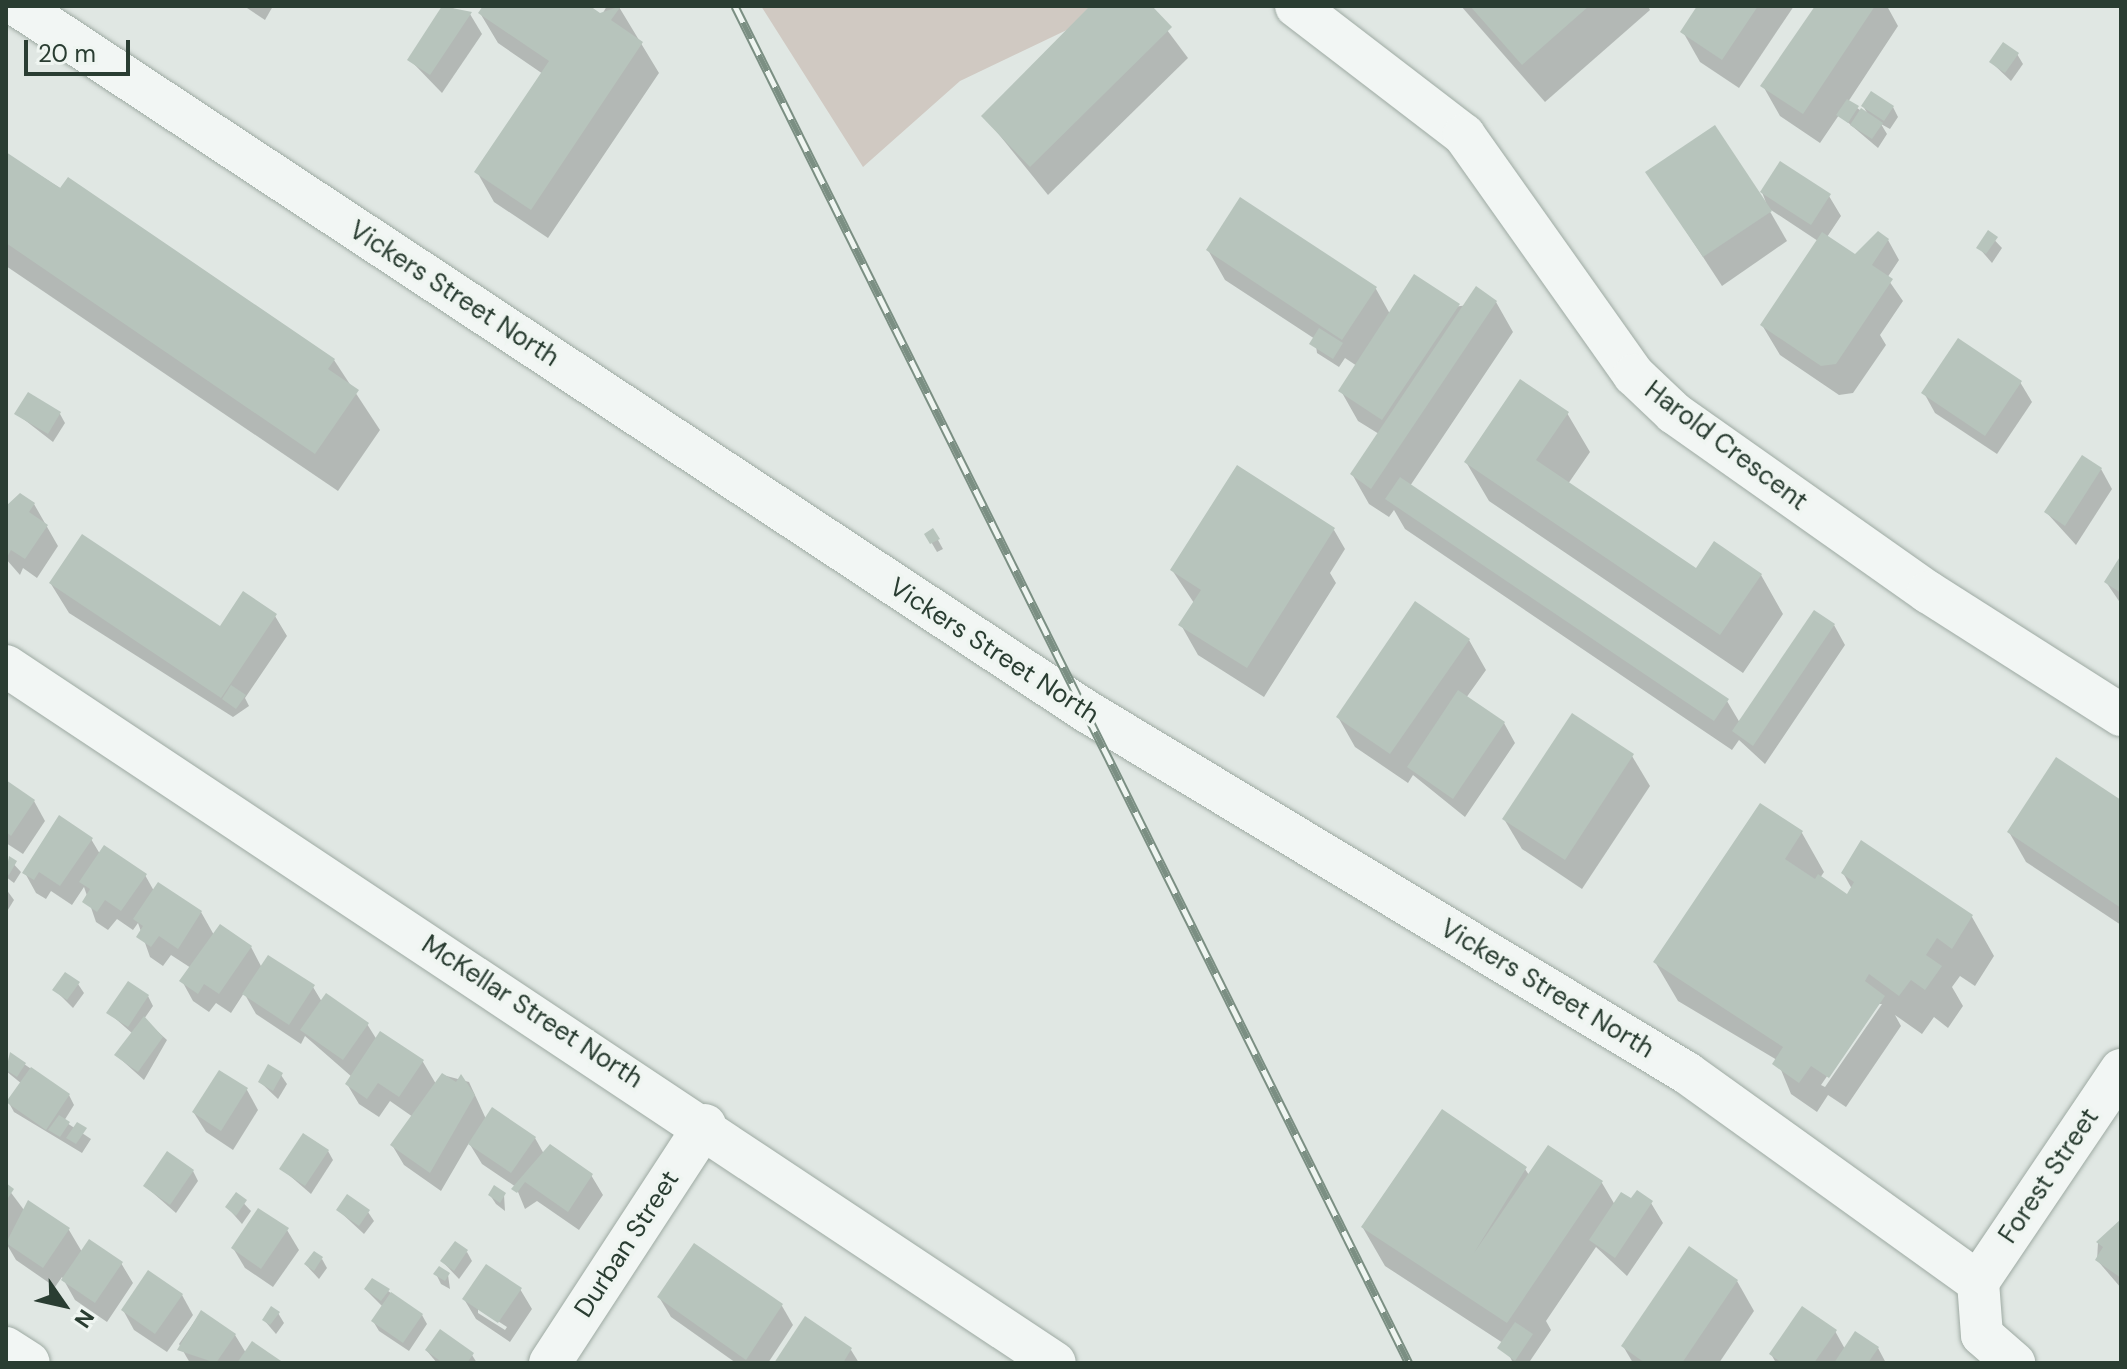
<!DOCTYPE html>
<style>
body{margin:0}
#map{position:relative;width:2127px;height:1369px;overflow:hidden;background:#e0e7e3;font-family:"DM Sans",sans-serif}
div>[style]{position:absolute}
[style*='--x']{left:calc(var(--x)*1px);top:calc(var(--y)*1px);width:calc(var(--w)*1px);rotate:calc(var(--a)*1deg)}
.green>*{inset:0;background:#d0c9c2}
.shadow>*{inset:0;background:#0003}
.building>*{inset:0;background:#b7c4bc}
.roads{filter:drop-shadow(0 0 2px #9eaaa3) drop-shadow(0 0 2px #9eaaa3)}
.minor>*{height:42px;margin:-21px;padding:0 21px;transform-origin:21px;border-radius:21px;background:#f2f6f4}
.rail>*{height:9px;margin-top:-4.5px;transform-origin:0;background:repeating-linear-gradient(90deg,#eff5f1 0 18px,#7b8f83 0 36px);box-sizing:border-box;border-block:2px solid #7b8f83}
span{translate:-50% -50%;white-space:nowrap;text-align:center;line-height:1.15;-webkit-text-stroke:7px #eff5f1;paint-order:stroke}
.street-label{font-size:26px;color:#2a3d32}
.frame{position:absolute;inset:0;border:8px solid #2a3d32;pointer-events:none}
.north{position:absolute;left:24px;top:1265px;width:80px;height:80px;-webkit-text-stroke:6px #eff5f1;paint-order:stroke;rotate:124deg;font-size:22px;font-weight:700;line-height:32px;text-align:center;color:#2a3d32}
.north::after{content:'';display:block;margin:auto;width:28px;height:36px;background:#2a3d32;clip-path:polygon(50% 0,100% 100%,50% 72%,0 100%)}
.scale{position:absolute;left:24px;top:40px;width:106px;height:36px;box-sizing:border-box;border:4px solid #2a3d32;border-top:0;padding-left:10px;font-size:24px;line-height:28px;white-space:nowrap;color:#2a3d32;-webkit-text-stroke:6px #eff5f1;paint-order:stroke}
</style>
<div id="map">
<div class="green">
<i style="clip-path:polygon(761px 6px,1117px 6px,960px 81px,863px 167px)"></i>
</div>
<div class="shadow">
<i style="clip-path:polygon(244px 6px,273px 6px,265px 20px)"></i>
<i style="clip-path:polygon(445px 6px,470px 14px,482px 34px,442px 93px,410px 60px)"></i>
<i style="clip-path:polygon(586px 6px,601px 16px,607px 6px,619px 7px,659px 73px,548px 238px,494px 202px,477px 172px,543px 74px,498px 43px,480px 13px)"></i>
<i style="clip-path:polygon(1093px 6px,1149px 6px,1188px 58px,1048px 195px,984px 116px)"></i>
<i style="clip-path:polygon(1461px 6px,1648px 6px,1650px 10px,1545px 102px)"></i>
<i style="clip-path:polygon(1700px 6px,1794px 6px,1739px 88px,1700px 62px,1683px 32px)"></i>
<i style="clip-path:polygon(1817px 6px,1887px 6px,1898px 26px,1848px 102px,1869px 116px,1863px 106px,1893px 107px,1898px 117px,1890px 129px,1881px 124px,1887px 134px,1878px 148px,1839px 115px,1820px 143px,1780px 116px,1763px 86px)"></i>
<i style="clip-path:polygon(2017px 54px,2023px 64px,2011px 81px,1991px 62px)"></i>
<i style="clip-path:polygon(6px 154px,334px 360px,380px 430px,338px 491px,6px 266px)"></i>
<i style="clip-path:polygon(1648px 173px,1768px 208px,1787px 241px,1722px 286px)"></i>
<i style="clip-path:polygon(1762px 192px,1829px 196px,1841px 216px,1827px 237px,1855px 257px,1888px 240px,1899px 260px,1887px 278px,1903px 301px,1880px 335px,1886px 345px,1853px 393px,1839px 395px,1780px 355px,1762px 325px,1818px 241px,1768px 208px)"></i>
<i style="clip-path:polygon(1241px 200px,1376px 289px,1390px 314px,1496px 302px,1513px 332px,1410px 486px,1727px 701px,1740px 723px,1834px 625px,1845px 645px,1765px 764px,1739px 740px,1732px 750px,1405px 529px,1394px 510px,1389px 517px,1369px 504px,1352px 474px,1379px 434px,1358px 421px,1341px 391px,1357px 366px,1345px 358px,1339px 367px,1317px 353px,1315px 339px,1225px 280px,1208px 250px)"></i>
<i style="clip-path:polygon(1988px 233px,2002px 248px,1992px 263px,1979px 248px)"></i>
<i style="clip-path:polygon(2020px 382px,2032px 402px,1997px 454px,1935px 413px,1924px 393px)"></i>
<i style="clip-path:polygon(1567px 413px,1590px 452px,1568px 484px,1696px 571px,1761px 575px,1783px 614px,1743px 673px,1489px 501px,1466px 462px)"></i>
<i style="clip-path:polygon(17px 414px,60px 414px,65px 423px,53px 442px)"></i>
<i style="clip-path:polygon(2101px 469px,2112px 489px,2076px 545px,2046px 512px)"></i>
<i style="clip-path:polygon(34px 504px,58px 546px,37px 578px,23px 568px,20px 575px,6px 559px,6px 514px)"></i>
<i style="clip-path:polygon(1334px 530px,1345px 549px,1330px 573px,1336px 583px,1264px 697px,1198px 655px,1181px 625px,1194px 603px,1172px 570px)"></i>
<i style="clip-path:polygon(933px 531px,943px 549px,937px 552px,927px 535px)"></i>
<i style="clip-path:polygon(2121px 560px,2121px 604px,2106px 582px)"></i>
<i style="clip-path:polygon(51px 584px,220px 629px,275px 616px,287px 636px,245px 698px,249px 706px,233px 717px,69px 613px)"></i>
<i style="clip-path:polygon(1469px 640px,1486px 670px,1466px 698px,1504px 723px,1515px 743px,1465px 817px,1413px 775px,1408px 783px,1355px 747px,1338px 717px)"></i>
<i style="clip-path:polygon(1632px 756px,1650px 786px,1582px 889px,1522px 849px,1504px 819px)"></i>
<i style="clip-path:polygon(6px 782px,34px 801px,45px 821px,23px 854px,6px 843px)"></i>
<i style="clip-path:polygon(2121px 803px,2121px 925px,2026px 862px,2009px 832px)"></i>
<i style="clip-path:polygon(evenodd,1761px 806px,1802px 833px,1824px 872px,1820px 878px,1847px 897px,1852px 889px,1843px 873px,1862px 843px,1972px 917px,1994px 956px,1975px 986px,1960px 976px,1952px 987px,1963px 1006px,1948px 1028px,1934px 1017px,1922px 1034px,1895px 1015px,1901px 1026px,1846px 1107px,1828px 1095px,1817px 1112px,1791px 1094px,1777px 1060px,1678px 1001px,1655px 962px,1761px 806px,1877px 1004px,1882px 1004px,1825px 1087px,1821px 1085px,1877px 1004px)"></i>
<i style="clip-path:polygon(91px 839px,100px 854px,145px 875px,154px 891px,201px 912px,214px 935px,251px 947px,262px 968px,313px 987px,322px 1002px,367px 1024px,377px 1040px,423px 1062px,436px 1084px,443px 1075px,469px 1082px,486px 1119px,535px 1138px,544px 1154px,591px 1175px,603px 1195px,579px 1230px,537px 1201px,525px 1209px,516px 1187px,482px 1164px,469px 1143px,441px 1191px,404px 1165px,392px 1145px,413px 1117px,390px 1101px,379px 1117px,359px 1104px,347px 1084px,352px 1077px,305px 1036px,301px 1044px,256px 1014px,244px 993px,231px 1013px,216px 1003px,209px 1012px,193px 1001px,182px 981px,191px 968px,171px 955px,163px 966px,150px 957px,138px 923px,133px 930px,117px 919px,108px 930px,96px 922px,84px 887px,72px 905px,51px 891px,46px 899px,36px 893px,25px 873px)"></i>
<i style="clip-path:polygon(9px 859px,21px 872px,14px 883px,6px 877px)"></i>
<i style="clip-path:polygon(6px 889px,14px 900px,6px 913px)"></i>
<i style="clip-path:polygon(78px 984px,84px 993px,73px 1008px,55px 990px)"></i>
<i style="clip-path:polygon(148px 996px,153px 1006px,144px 1019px,167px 1040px,144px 1080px,116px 1055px,133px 1034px,109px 1013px)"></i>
<i style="clip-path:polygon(11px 1055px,69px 1095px,74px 1105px,64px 1121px,91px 1139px,82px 1153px,14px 1112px,9px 1103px,22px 1084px,6px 1071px)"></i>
<i style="clip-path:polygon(219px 1073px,247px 1090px,258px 1110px,233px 1150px,206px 1132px,194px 1113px)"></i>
<i style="clip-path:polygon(281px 1075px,287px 1084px,278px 1099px,260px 1082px)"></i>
<i style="clip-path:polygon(328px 1151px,333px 1160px,311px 1194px,282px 1169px)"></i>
<i style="clip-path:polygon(1525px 1169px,1529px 1175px,1602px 1183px,1615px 1205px,1651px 1203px,1663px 1223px,1627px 1276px,1596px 1247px,1546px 1321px,1551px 1330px,1530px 1361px,1513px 1363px,1503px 1343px,1385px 1266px,1363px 1228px)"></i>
<i style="clip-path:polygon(193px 1171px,198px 1181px,176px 1213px,145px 1186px)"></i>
<i style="clip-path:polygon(6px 1186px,24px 1210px,69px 1230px,82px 1252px,121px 1263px,133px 1283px,107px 1322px,75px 1300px,62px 1277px,55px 1287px,16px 1260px,6px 1243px)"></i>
<i style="clip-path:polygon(236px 1195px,251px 1211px,242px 1224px,227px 1207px)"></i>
<i style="clip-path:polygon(490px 1195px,504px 1195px,505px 1211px,496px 1204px)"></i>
<i style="clip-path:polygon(338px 1210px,368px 1212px,374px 1221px,364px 1234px)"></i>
<i style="clip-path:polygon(2121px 1221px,2121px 1288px,2097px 1260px,2098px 1243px)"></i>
<i style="clip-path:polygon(287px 1230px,299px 1250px,273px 1287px,245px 1268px,233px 1248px)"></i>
<i style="clip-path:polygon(467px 1252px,472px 1261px,459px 1279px,442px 1261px)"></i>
<i style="clip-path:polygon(322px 1259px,327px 1268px,319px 1279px,306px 1265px)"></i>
<i style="clip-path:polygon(436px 1274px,448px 1275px,450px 1289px,441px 1284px)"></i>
<i style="clip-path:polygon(1737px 1281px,1754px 1311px,1719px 1363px,1633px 1363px,1623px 1346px)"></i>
<i style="clip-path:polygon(evenodd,520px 1289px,532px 1309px,510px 1342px,476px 1319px,464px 1299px,520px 1289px,478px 1308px,507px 1327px,505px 1330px,478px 1313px,478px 1308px)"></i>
<i style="clip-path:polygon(366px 1290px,388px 1291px,422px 1315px,427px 1324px,409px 1351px,379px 1331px,373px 1321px,383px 1307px)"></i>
<i style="clip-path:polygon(182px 1295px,193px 1315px,167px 1352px,134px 1330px,123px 1310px)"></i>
<i style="clip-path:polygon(659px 1297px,782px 1306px,793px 1325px,768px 1363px,736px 1363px,671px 1317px)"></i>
<i style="clip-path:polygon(201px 1312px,235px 1335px,246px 1353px,281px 1363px,190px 1363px,179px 1344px)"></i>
<i style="clip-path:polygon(278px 1313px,284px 1323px,276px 1334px,264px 1320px)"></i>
<i style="clip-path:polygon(1835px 1331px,1845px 1349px,1878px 1348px,1886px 1363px,1776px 1363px,1771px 1354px)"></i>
<i style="clip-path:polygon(851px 1350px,859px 1363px,776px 1363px)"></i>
<i style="clip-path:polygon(427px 1351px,472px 1355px,477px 1363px,437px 1363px)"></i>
</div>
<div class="building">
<i style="clip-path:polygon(442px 6px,472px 12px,430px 75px,407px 60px)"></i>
<i style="clip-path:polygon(483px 6px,590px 6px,600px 13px,621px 6px,611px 20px,643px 42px,531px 210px,474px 172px,549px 61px,478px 13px)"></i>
<i style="clip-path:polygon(1090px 6px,1152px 6px,1172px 27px,1030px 167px,981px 116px)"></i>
<i style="clip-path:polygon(1470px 6px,1589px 6px,1522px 65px)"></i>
<i style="clip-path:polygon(1697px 6px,1758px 6px,1722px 60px,1680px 32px)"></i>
<i style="clip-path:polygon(1815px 6px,1875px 6px,1803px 114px,1760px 86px)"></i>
<i style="clip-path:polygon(2003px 42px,2019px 53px,2005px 73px,1989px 62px)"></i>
<i style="clip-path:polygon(1871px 91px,1894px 106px,1884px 121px,1861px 106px)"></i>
<i style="clip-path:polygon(1847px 99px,1859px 106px,1848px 123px,1836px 115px)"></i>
<i style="clip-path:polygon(1861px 108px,1883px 123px,1872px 139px,1850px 125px)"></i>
<i style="clip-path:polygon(1715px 125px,1772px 211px,1703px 257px,1645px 172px)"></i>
<i style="clip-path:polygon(6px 152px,60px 188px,68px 177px,335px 359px,328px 369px,359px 390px,315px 454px,6px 243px)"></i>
<i style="clip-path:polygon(1780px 161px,1831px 194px,1811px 225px,1760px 192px)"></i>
<i style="clip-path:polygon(1240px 197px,1377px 287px,1342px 340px,1206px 250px)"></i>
<i style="clip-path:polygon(1988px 230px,1998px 237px,1986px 254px,1976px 248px)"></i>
<i style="clip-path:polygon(1878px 231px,1889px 239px,1872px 265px,1893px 279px,1836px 364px,1821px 366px,1760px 325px,1822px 232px,1855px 254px)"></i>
<i style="clip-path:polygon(1414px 274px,1460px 304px,1382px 420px,1338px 391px)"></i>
<i style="clip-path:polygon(1476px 286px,1497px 301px,1371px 489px,1350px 474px)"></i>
<i style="clip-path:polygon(1319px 328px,1343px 343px,1333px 359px,1309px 344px)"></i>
<i style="clip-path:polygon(1958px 338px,2022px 381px,1985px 436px,1921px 393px)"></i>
<i style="clip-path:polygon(1520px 379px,1569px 412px,1536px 460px,1696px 568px,1714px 541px,1762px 574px,1720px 635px,1464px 462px)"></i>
<i style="clip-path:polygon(28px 392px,61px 412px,48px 434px,14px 414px)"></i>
<i style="clip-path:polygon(2082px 455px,2102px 468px,2065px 526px,2044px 512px)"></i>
<i style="clip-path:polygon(1237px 465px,1335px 528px,1247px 668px,1178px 625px,1201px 590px,1170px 570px)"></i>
<i style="clip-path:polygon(1400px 477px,1729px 699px,1714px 721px,1385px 499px)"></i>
<i style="clip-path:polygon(20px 493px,35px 503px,29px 512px,48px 525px,25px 559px,11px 550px,6px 559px,6px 506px)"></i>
<i style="clip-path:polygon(933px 528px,940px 539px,930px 544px,924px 534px)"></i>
<i style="clip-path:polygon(82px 534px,220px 626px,243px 591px,277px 614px,221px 698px,49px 583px)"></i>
<i style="clip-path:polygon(2121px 555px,2121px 593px,2104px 582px)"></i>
<i style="clip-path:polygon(1415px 601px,1470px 639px,1390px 754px,1336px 717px)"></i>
<i style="clip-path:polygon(1814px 610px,1835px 624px,1753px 746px,1732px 731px)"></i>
<i style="clip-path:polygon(231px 685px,246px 695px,236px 709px,222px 699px)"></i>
<i style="clip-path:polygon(1458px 690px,1505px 722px,1453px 799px,1407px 767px)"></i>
<i style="clip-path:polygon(1572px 713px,1634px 754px,1565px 860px,1502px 819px)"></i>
<i style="clip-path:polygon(2056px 757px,2121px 800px,2121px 908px,2007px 832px)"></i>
<i style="clip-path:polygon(6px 780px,35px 800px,11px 836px,6px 832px)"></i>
<i style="clip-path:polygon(1760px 803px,1803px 831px,1785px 859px,1815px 879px,1818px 874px,1847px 894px,1854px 882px,1841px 873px,1861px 840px,1973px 915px,1952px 949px,1937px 938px,1926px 955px,1942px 966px,1925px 990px,1911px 980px,1899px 996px,1869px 974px,1865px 981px,1885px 996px,1829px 1078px,1811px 1066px,1799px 1083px,1772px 1064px,1783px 1047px,1653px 962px)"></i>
<i style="clip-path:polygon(59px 815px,93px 838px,60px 886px,39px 872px,34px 880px,22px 873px)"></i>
<i style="clip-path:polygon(104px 845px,147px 874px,121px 911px,105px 900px,97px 912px,82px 902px,90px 889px,79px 882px)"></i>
<i style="clip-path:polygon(9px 856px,17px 861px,9px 875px,6px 874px)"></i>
<i style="clip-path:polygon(158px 882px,202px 911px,178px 949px,159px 936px,151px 947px,136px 937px,143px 926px,133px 919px)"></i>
<i style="clip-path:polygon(220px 924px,252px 946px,219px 994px,204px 984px,198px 994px,179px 981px)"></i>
<i style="clip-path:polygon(268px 955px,315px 985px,289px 1025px,242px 994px)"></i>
<i style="clip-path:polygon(65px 972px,80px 982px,67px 1000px,52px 990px)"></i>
<i style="clip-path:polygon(128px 981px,149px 995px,128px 1027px,106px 1013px)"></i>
<i style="clip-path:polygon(326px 993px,369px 1023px,343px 1060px,300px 1030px)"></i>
<i style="clip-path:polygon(144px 1016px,163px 1037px,138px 1072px,114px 1055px)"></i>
<i style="clip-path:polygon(380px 1031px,424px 1060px,399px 1097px,378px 1083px,367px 1099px,345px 1084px)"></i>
<i style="clip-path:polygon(10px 1052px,26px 1063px,17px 1077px,6px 1070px)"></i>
<i style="clip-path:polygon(268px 1064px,283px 1073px,273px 1091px,258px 1082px)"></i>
<i style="clip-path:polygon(31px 1067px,70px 1094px,46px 1130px,6px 1102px)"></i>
<i style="clip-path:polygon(219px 1070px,248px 1088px,221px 1131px,192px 1112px)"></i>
<i style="clip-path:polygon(442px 1073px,456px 1082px,461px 1074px,475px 1095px,430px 1173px,390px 1145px)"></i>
<i style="clip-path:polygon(492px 1107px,536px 1137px,511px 1173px,468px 1144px)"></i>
<i style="clip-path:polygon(1442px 1109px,1527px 1167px,1474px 1253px,1548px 1145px,1603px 1181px,1507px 1323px,1361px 1227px)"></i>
<i style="clip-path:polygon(59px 1115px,70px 1122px,60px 1137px,48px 1130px)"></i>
<i style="clip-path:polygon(77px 1122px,87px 1128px,76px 1144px,66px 1138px)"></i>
<i style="clip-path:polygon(303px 1133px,329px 1150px,305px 1186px,279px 1169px)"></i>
<i style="clip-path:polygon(550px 1144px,593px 1174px,568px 1212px,525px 1182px,517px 1193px,511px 1189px)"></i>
<i style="clip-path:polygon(167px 1151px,194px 1170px,170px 1205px,143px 1186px)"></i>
<i style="clip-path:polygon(6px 1183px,14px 1189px,6px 1201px)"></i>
<i style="clip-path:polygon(494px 1185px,506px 1193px,500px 1203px,488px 1195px)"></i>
<i style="clip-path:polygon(1637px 1190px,1653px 1201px,1615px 1258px,1589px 1240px,1621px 1192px,1631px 1198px)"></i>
<i style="clip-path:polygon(236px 1192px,247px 1200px,236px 1216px,225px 1207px)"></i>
<i style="clip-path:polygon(347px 1194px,370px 1210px,359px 1226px,336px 1210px)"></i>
<i style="clip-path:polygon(28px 1200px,70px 1228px,43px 1268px,6px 1243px)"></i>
<i style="clip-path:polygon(258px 1208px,289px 1228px,261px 1269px,231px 1248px)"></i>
<i style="clip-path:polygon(2121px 1219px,2121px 1278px,2095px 1260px,2103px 1247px,2096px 1242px)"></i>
<i style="clip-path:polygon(89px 1239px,123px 1262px,95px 1303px,61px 1280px)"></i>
<i style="clip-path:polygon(455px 1241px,468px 1250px,454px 1271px,440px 1261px)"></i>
<i style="clip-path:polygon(694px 1243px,783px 1304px,746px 1360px,657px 1297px)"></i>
<i style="clip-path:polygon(1689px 1246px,1738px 1280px,1682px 1363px,1645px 1363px,1621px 1346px)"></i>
<i style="clip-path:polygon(314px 1251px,323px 1257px,314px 1271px,304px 1264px)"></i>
<i style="clip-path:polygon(486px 1264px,522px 1288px,498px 1323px,462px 1299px)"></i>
<i style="clip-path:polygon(439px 1266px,450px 1273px,445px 1281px,433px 1274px)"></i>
<i style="clip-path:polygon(148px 1270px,183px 1294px,155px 1334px,121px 1310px)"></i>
<i style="clip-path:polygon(372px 1278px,390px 1289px,381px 1301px,364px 1289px)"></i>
<i style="clip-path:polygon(391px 1292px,423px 1314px,403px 1343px,371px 1321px)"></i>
<i style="clip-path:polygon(271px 1306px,280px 1312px,270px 1325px,262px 1320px)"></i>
<i style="clip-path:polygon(1802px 1306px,1837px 1330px,1814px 1363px,1782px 1363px,1769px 1354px)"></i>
<i style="clip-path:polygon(201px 1310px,236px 1334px,216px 1363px,177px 1350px)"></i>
<i style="clip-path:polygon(805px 1316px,852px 1348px,843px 1363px,774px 1363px)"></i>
<i style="clip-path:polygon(1515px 1322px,1533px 1334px,1515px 1361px,1497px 1348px)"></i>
<i style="clip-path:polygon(440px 1329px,474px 1353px,467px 1363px,443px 1363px,425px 1350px)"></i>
<i style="clip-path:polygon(1855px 1331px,1879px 1347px,1868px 1363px,1834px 1363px)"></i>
<i style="clip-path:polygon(252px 1341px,284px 1363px,237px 1363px)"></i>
</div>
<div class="roads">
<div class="minor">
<i style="--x:18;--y:6;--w:1280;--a:33.43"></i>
<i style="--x:1086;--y:711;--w:702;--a:31.06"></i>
<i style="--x:1687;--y:1073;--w:358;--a:35.7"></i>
<i style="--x:1296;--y:6;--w:212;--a:37.5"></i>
<i style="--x:1464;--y:135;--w:294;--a:54.7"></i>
<i style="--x:1634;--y:375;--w:55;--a:43.5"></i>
<i style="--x:1674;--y:413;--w:311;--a:35.2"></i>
<i style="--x:1928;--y:592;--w:229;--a:32.5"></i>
<i style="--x:6;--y:666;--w:1259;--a:33.6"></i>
<i style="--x:1978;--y:1282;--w:256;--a:-56"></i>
<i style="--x:1978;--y:1282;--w:53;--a:85.7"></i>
<i style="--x:1982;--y:1335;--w:43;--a:41.2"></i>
<i style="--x:6;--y:1348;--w:27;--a:33"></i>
<i style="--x:550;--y:1363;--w:284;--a:-56.9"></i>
</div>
</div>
<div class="rail">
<i style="--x:735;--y:6;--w:1515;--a:63.59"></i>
</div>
<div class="street-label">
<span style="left:454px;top:294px;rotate:33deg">Vickers Street North</span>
<span style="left:1726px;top:446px;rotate:37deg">Harold Crescent</span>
<span style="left:994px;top:651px;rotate:33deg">Vickers Street North</span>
<span style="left:1547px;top:989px;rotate:31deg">Vickers Street North</span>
<span style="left:532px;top:1012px;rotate:33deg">McKellar Street North</span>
<span style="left:2049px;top:1176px;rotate:-56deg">Forest Street</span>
<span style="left:627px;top:1244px;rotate:-57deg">Durban Street</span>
</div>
<div class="frame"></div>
<div class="north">N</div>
<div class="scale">20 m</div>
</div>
